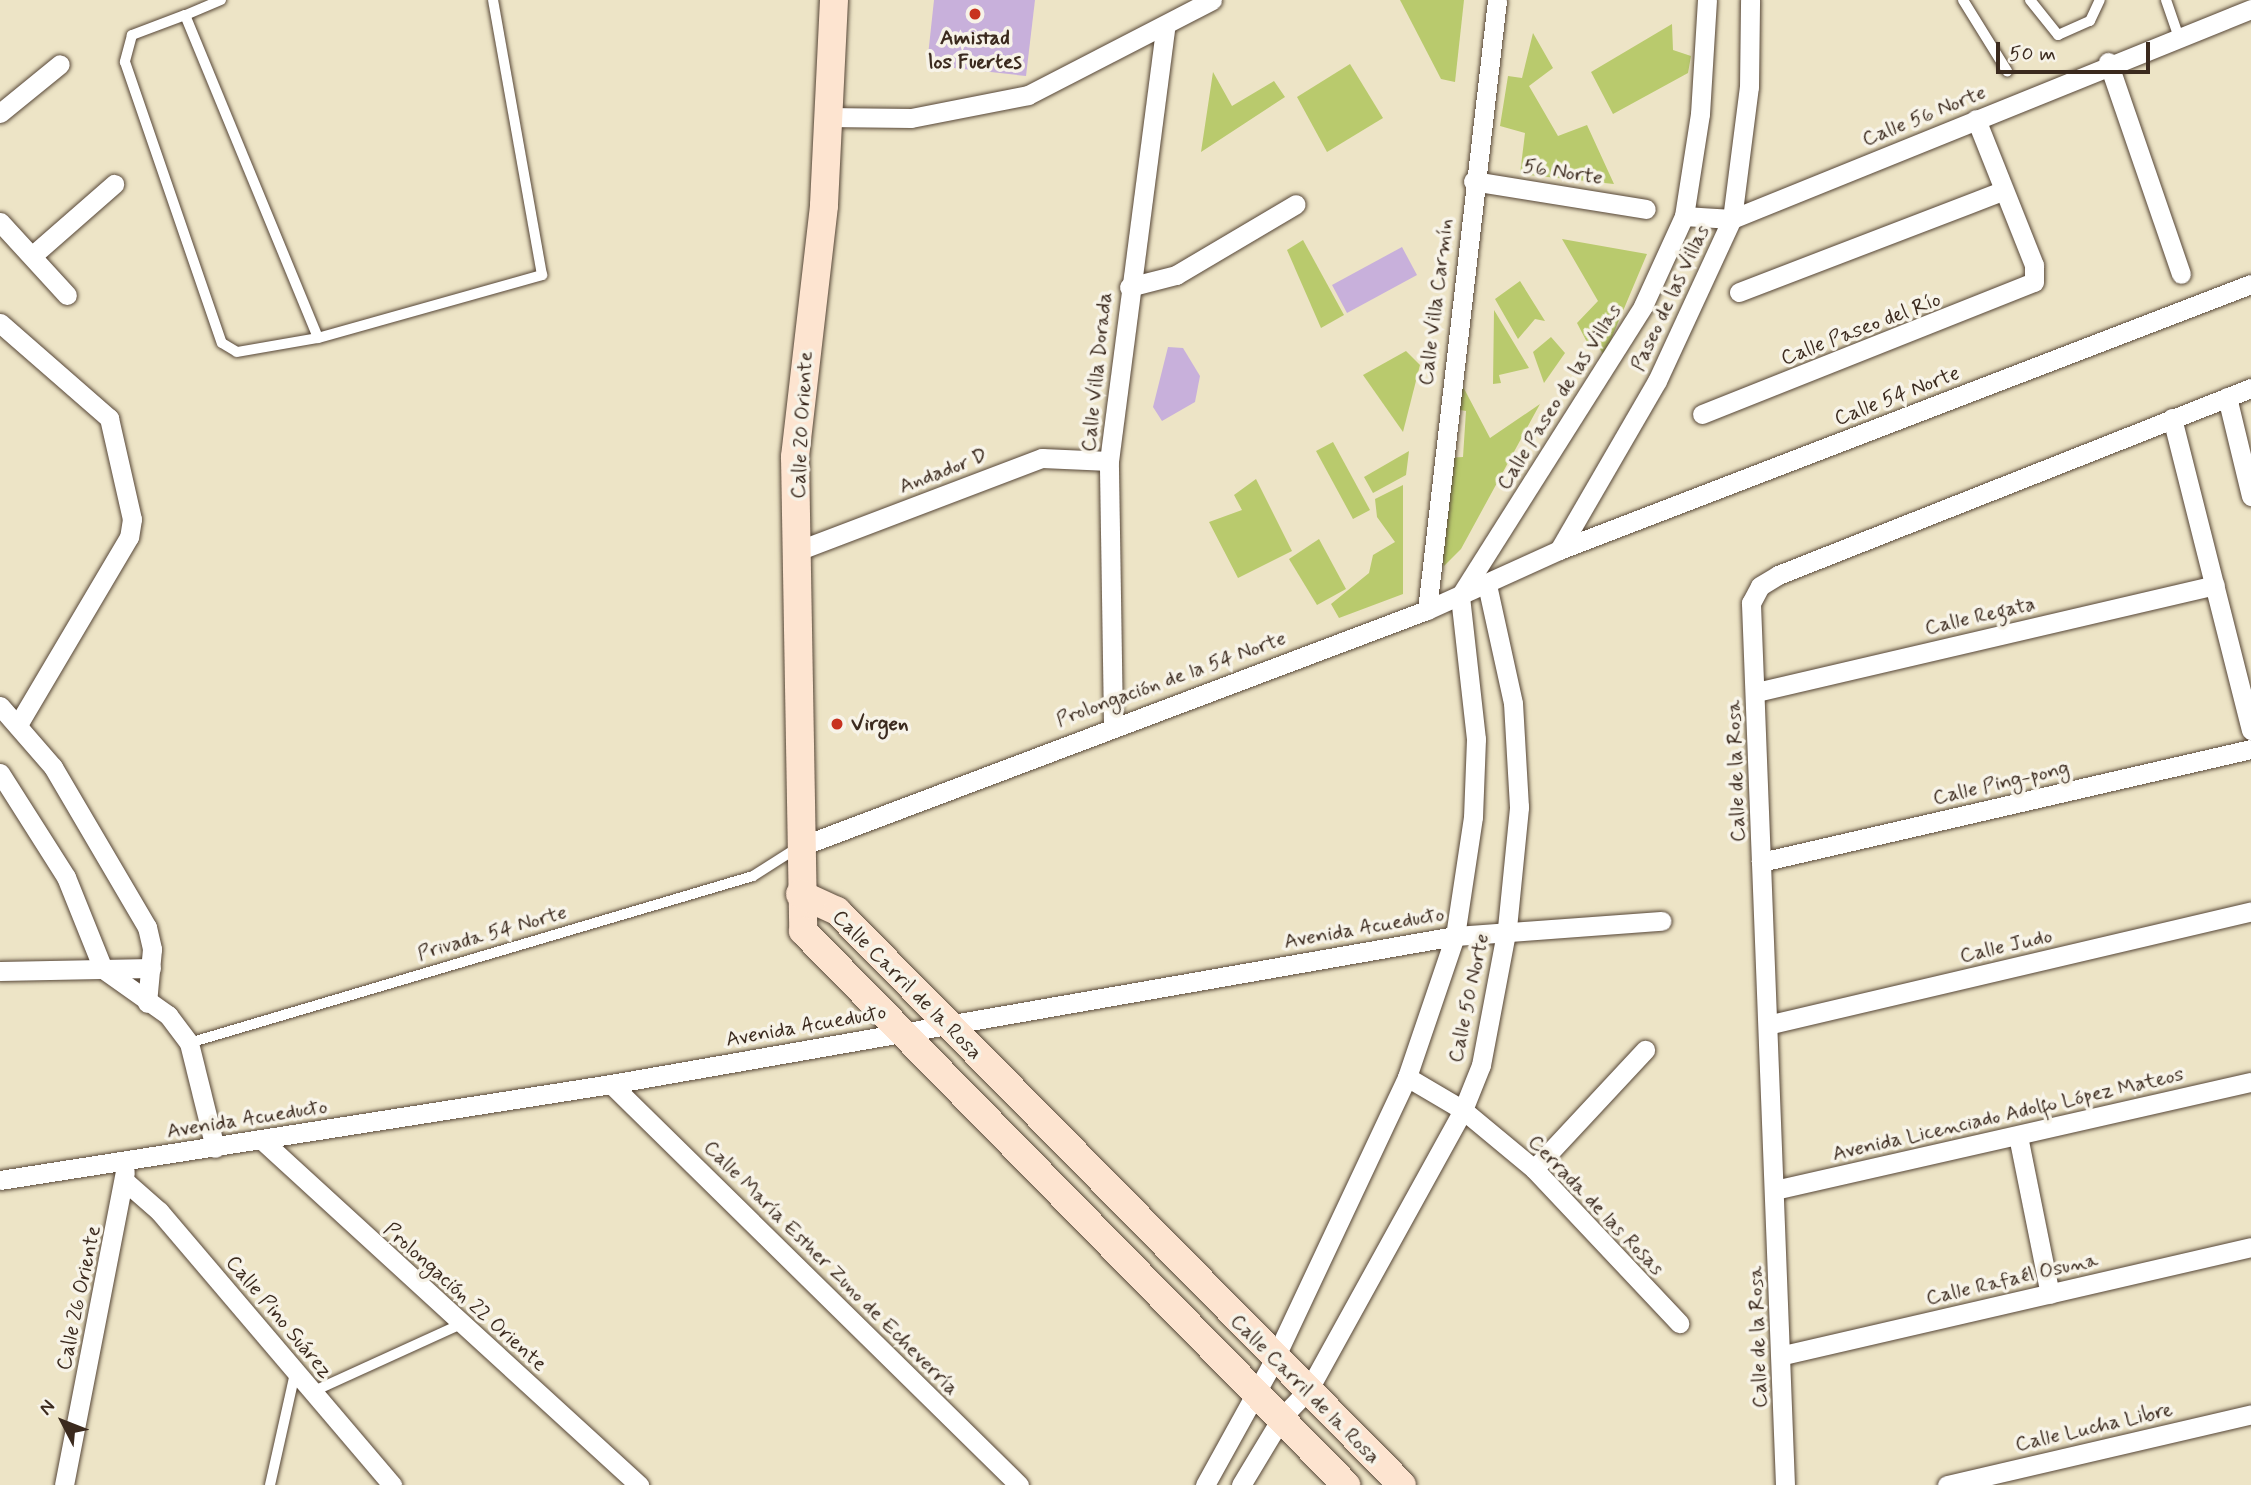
<!DOCTYPE html>
<meta charset="utf-8">
<style>
body{margin:0}
#map{position:relative;width:2251px;height:1485px;overflow:hidden;background:#ede4c6;font-family:Mynerve,sans-serif}
div>[style]{position:absolute}
[style*='--x']{left:calc(var(--x)*1px);top:calc(var(--y)*1px);width:calc(var(--w)*1px);rotate:calc(var(--a)*1deg)}
.green>*{inset:0;background:#b9ca6d}
.building>*{inset:0;background:#c8b0db}
.roads{filter:drop-shadow(0 0 2px #564637) drop-shadow(0 0 2px #564637)}
.lane>*{height:10px;margin:-5px;padding:0 5px;transform-origin:5px;border-radius:5px;background:#fff}
.street>*{height:19px;margin:-9.5px;padding:0 9.5px;transform-origin:9.5px;border-radius:9.5px;background:#fff}
.secondary>*{height:28px;margin:-14px;padding:0 14px;transform-origin:14px;border-radius:14px;background:#fde4d0}
.dots>*{width:19px;height:19px;translate:-50% -50%;box-sizing:border-box;border:4px solid #f7f3e8;border-radius:50%}
span{translate:-50% -50%;white-space:nowrap;text-align:center;line-height:1.15;-webkit-text-stroke:7px #f7f3e8;paint-order:stroke}
.poi-label{font-size:21px;color:#3b2a1e;font-weight:700}
.left{translate:0 -50%;text-align:left}
.street-label{font-size:21px;color:#3b2a1e}
.north{position:absolute;left:28px;top:1387px;width:70px;height:70px;-webkit-text-stroke:5px #f7f3e8;paint-order:stroke;rotate:312deg;font-size:19px;font-weight:700;line-height:28px;text-align:center;color:#3b2a1e}
.north::after{content:'';display:block;margin:auto;width:24px;height:32px;background:#3b2a1e;clip-path:polygon(50% 0,100% 100%,50% 72%,0 100%)}
.scale{position:absolute;left:1996px;top:42px;width:154px;height:32px;box-sizing:border-box;border:4px solid #3b2a1e;border-top:0;padding-left:9px;font-size:21px;line-height:24px;white-space:nowrap;color:#3b2a1e;-webkit-text-stroke:5px #f7f3e8;paint-order:stroke}
</style>
<div id="map">
<div class="green">
<i style="clip-path:polygon(1400px 0,1464px 0,1455px 82px,1441px 79px)"></i>
<i style="clip-path:polygon(1672px 24px,1673px 50px,1691px 56px,1688px 73px,1613px 114px,1591px 72px)"></i>
<i style="clip-path:polygon(1533px 33px,1553px 68px,1529px 86px,1558px 136px,1587px 125px,1614px 184px,1520px 174px,1525px 133px,1500px 126px,1508px 76px,1522px 78px)"></i>
<i style="clip-path:polygon(1350px 64px,1383px 118px,1327px 152px,1297px 97px)"></i>
<i style="clip-path:polygon(1213px 72px,1232px 106px,1274px 81px,1285px 97px,1201px 152px)"></i>
<i style="clip-path:polygon(1562px 239px,1647px 254px,1604px 356px,1597px 344px,1590px 348px,1577px 323px,1598px 301px)"></i>
<i style="clip-path:polygon(1303px 240px,1344px 315px,1321px 328px,1287px 250px)"></i>
<i style="clip-path:polygon(1520px 281px,1545px 321px,1535px 319px,1518px 339px,1495px 299px)"></i>
<i style="clip-path:polygon(1494px 310px,1529px 368px,1499px 375px,1501px 383px,1493px 384px)"></i>
<i style="clip-path:polygon(1551px 337px,1565px 353px,1544px 383px,1533px 352px)"></i>
<i style="clip-path:polygon(1406px 351px,1420px 365px,1403px 432px,1363px 375px)"></i>
<i style="clip-path:polygon(1459px 379px,1490px 438px,1540px 404px,1461px 549px,1444px 566px,1429px 512px,1445px 458px,1463px 457px,1466px 411px,1454px 409px)"></i>
<i style="clip-path:polygon(1333px 442px,1370px 510px,1353px 519px,1316px 451px)"></i>
<i style="clip-path:polygon(1409px 451px,1406px 475px,1373px 493px,1364px 477px)"></i>
<i style="clip-path:polygon(1256px 479px,1292px 551px,1238px 578px,1209px 522px,1242px 510px,1234px 495px)"></i>
<i style="clip-path:polygon(1403px 485px,1403px 594px,1339px 618px,1331px 604px,1369px 573px,1373px 555px,1395px 542px,1377px 517px,1375px 499px)"></i>
<i style="clip-path:polygon(1319px 539px,1346px 589px,1317px 605px,1289px 559px)"></i>
</div>
<div class="building">
<i style="clip-path:polygon(934px 0,1035px 0,1026px 76px,927px 65px)"></i>
<i style="clip-path:polygon(1402px 247px,1417px 275px,1347px 313px,1332px 285px)"></i>
<i style="clip-path:polygon(1168px 347px,1183px 348px,1200px 376px,1195px 402px,1162px 421px,1153px 407px)"></i>
</div>
<div class="roads">
<div class="lane">
<i style="--x:221;--y:0;--w:39;--a:157"></i>
<i style="--x:185;--y:15;--w:349;--a:67.6"></i>
<i style="--x:318;--y:338;--w:233;--a:-15.7"></i>
<i style="--x:542;--y:275;--w:279;--a:-100.1"></i>
<i style="--x:1963;--y:0;--w:84;--a:58.2"></i>
<i style="--x:2030;--y:0;--w:45;--a:51.3"></i>
<i style="--x:2058;--y:35;--w:35;--a:-24"></i>
<i style="--x:2090;--y:21;--w:23;--a:-65"></i>
<i style="--x:2166;--y:0;--w:37;--a:71"></i>
<i style="--x:185;--y:15;--w:57;--a:159.3"></i>
<i style="--x:132;--y:35;--w:28;--a:105"></i>
<i style="--x:125;--y:62;--w:297;--a:71"></i>
<i style="--x:222;--y:343;--w:17;--a:31"></i>
<i style="--x:237;--y:352;--w:82;--a:-9.8"></i>
<i style="--x:189;--y:1043;--w:588;--a:-16.49"></i>
<i style="--x:753;--y:876;--w:52;--a:-32.5"></i>
<i style="--x:312;--y:1392;--w:162;--a:-24.5"></i>
<i style="--x:270;--y:1485;--w:115;--a:-77.4"></i>
</div>
<div class="street">
<i style="--x:2108;--y:62;--w:224;--a:71"></i>
<i style="--x:0;--y:113;--w:77;--a:-39.2"></i>
<i style="--x:826;--y:117;--w:85;--a:0.7"></i>
<i style="--x:911;--y:118;--w:119;--a:-11.1"></i>
<i style="--x:1028;--y:95;--w:207;--a:-27.3"></i>
<i style="--x:1473;--y:181;--w:175;--a:9.2"></i>
<i style="--x:1684;--y:216;--w:48;--a:3.6"></i>
<i style="--x:1732;--y:219;--w:560;--a:-22.03"></i>
<i style="--x:0;--y:222;--w:99;--a:47.5"></i>
<i style="--x:33;--y:255;--w:108;--a:-41.2"></i>
<i style="--x:1129;--y:287;--w:49;--a:-14.3"></i>
<i style="--x:1176;--y:275;--w:139;--a:-30.6"></i>
<i style="--x:1739;--y:292;--w:282;--a:-21"></i>
<i style="--x:0;--y:323;--w:145;--a:41.1"></i>
<i style="--x:109;--y:418;--w:104;--a:77.2"></i>
<i style="--x:132;--y:519;--w:18;--a:99"></i>
<i style="--x:129;--y:537;--w:216;--a:120.6"></i>
<i style="--x:2227;--y:397;--w:102;--a:76.4"></i>
<i style="--x:1702;--y:414;--w:357;--a:-21.7"></i>
<i style="--x:2034;--y:282;--w:17;--a:-90"></i>
<i style="--x:2034;--y:265;--w:157;--a:-111.7"></i>
<i style="--x:2172;--y:418;--w:322;--a:75.8"></i>
<i style="--x:1559;--y:550;--w:195;--a:-59.9"></i>
<i style="--x:1657;--y:381;--w:179;--a:-65.2"></i>
<i style="--x:1732;--y:219;--w:133;--a:-82.7"></i>
<i style="--x:1749;--y:87;--w:87;--a:-89.3"></i>
<i style="--x:797;--y:551;--w:262;--a:-20.8"></i>
<i style="--x:1042;--y:458;--w:67;--a:2.6"></i>
<i style="--x:1460;--y:596;--w:343;--a:-57.7"></i>
<i style="--x:1643;--y:306;--w:99;--a:-65.5"></i>
<i style="--x:1684;--y:216;--w:103;--a:-81.1"></i>
<i style="--x:1700;--y:114;--w:114;--a:-86.5"></i>
<i style="--x:1427;--y:610;--w:614;--a:-83.45"></i>
<i style="--x:1756;--y:692;--w:471;--a:-13.1"></i>
<i style="--x:0;--y:706;--w:81;--a:49"></i>
<i style="--x:53;--y:767;--w:186;--a:59.6"></i>
<i style="--x:147;--y:927;--w:23;--a:77"></i>
<i style="--x:152;--y:949;--w:54;--a:95.3"></i>
<i style="--x:1113;--y:723;--w:262;--a:-90.9"></i>
<i style="--x:1109;--y:461;--w:437;--a:-82.6"></i>
<i style="--x:0;--y:773;--w:123;--a:57.6"></i>
<i style="--x:66;--y:877;--w:99;--a:68.1"></i>
<i style="--x:799;--y:847;--w:671;--a:-20.68"></i>
<i style="--x:1427;--y:610;--w:145;--a:-24.4"></i>
<i style="--x:1559;--y:550;--w:741;--a:-21.03"></i>
<i style="--x:1761;--y:862;--w:503;--a:-12.99"></i>
<i style="--x:103;--y:969;--w:80;--a:35.3"></i>
<i style="--x:168;--y:1015;--w:35;--a:53"></i>
<i style="--x:189;--y:1043;--w:108;--a:76.1"></i>
<i style="--x:0;--y:971;--w:151;--a:-1.1"></i>
<i style="--x:1771;--y:1024;--w:493;--a:-13.2"></i>
<i style="--x:1407;--y:1077;--w:65;--a:30.5"></i>
<i style="--x:1463;--y:1110;--w:92;--a:39.7"></i>
<i style="--x:1534;--y:1169;--w:212;--a:46.7"></i>
<i style="--x:611;--y:1084;--w:572;--a:44.5"></i>
<i style="--x:2018;--y:1136;--w:161;--a:78.6"></i>
<i style="--x:263;--y:1141;--w:510;--a:42.46"></i>
<i style="--x:1534;--y:1169;--w:163;--a:-47"></i>
<i style="--x:0;--y:1180;--w:618;--a:-8.93"></i>
<i style="--x:611;--y:1084;--w:857;--a:-9.95"></i>
<i style="--x:1455;--y:936;--w:207;--a:-4.2"></i>
<i style="--x:127;--y:1183;--w:43;--a:41.2"></i>
<i style="--x:159;--y:1211;--w:360;--a:49.6"></i>
<i style="--x:1775;--y:1190;--w:488;--a:-12.8"></i>
<i style="--x:1783;--y:1355;--w:480;--a:-13"></i>
<i style="--x:64;--y:1485;--w:319;--a:-79"></i>
<i style="--x:1205;--y:1485;--w:143;--a:-61.1"></i>
<i style="--x:1274;--y:1360;--w:313;--a:-64.8"></i>
<i style="--x:1407;--y:1077;--w:149;--a:-71.2"></i>
<i style="--x:1455;--y:936;--w:120;--a:-81.4"></i>
<i style="--x:1473;--y:817;--w:78;--a:-87.8"></i>
<i style="--x:1476;--y:739;--w:144;--a:-96.4"></i>
<i style="--x:1241;--y:1485;--w:79;--a:-58.9"></i>
<i style="--x:1282;--y:1417;--w:39;--a:-46"></i>
<i style="--x:1309;--y:1389;--w:319;--a:-61.1"></i>
<i style="--x:1463;--y:1110;--w:48;--a:-68.2"></i>
<i style="--x:1481;--y:1065;--w:139;--a:-79.3"></i>
<i style="--x:1507;--y:928;--w:122;--a:-84.3"></i>
<i style="--x:1519;--y:807;--w:104;--a:-93.3"></i>
<i style="--x:1513;--y:703;--w:121;--a:-102.4"></i>
<i style="--x:1785;--y:1485;--w:883;--a:-92.21"></i>
<i style="--x:1751;--y:603;--w:19;--a:-62"></i>
<i style="--x:1760;--y:586;--w:21;--a:-31"></i>
<i style="--x:1778;--y:575;--w:509;--a:-21.57"></i>
<i style="--x:1947;--y:1485;--w:312;--a:-13.1"></i>
</div>
<div class="secondary">
<i style="--x:834;--y:0;--w:206;--a:92.8"></i>
<i style="--x:824;--y:206;--w:253;--a:96.6"></i>
<i style="--x:795;--y:457;--w:474;--a:89"></i>
<i style="--x:803;--y:931;--w:776;--a:45.57"></i>
<i style="--x:800;--y:894;--w:41;--a:24.7"></i>
<i style="--x:837;--y:911;--w:805;--a:45.45"></i>
</div>
</div>
<div class="dots">
<i style="left:975px;top:14px;background:#c8321e"></i>
<i style="left:837px;top:724px;background:#c8321e"></i>
</div>
<div class="poi-label">
<span style="left:975px;top:50px">Amistad<br>los Fuertes</span>
<span class="left" style="left:851px;top:724px">Virgen</span>
</div>
<div class="street-label">
<span style="left:1924px;top:116px;rotate:-22deg">Calle 56 Norte</span>
<span style="left:1563px;top:172px;rotate:9deg">56 Norte</span>
<span style="left:1670px;top:298px;rotate:-65deg">Paseo de las Villas</span>
<span style="left:1436px;top:302px;rotate:-83deg">Calle Villa Carmín</span>
<span style="left:1861px;top:329px;rotate:-21deg">Calle Paseo del Río</span>
<span style="left:1097px;top:372px;rotate:-84deg">Calle Villa Dorada</span>
<span style="left:1897px;top:396px;rotate:-21deg">Calle 54 Norte</span>
<span style="left:1559px;top:397px;rotate:-58deg">Calle Paseo de las Villas</span>
<span style="left:802px;top:425px;rotate:-87deg">Calle 20 Oriente</span>
<span style="left:943px;top:471px;rotate:-21deg">Andador D</span>
<span style="left:1980px;top:616px;rotate:-13deg">Calle Regata</span>
<span style="left:1171px;top:679px;rotate:-20deg">Prolongación de la 54 Norte</span>
<span style="left:1736px;top:771px;rotate:-92deg">Calle de la Rosa</span>
<span style="left:2001px;top:783px;rotate:-13deg">Calle Ping-pong</span>
<span style="left:1364px;top:928px;rotate:-10deg">Avenida Acueducto</span>
<span style="left:492px;top:933px;rotate:-16deg">Privada 54 Norte</span>
<span style="left:2006px;top:946px;rotate:-13deg">Calle Judo</span>
<span style="left:907px;top:985px;rotate:45deg">Calle Carril de la Rosa</span>
<span style="left:1469px;top:998px;rotate:-78deg">Calle 50 Norte</span>
<span style="left:806px;top:1026px;rotate:-10deg">Avenida Acueducto</span>
<span style="left:2008px;top:1114px;rotate:-13deg">Avenida Licenciado Adolfo López Mateos</span>
<span style="left:247px;top:1119px;rotate:-9deg">Avenida Acueducto</span>
<span style="left:1596px;top:1205px;rotate:46deg">Cerrada de las Rosas</span>
<span style="left:831px;top:1268px;rotate:45deg">Calle María Esther Zuno de Echeverría</span>
<span style="left:2012px;top:1279px;rotate:-13deg">Calle Rafaél Osuna</span>
<span style="left:465px;top:1297px;rotate:42deg">Prolongación 22 Oriente</span>
<span style="left:79px;top:1298px;rotate:-78deg">Calle 26 Oriente</span>
<span style="left:279px;top:1317px;rotate:50deg">Calle Pino Suárez</span>
<span style="left:1758px;top:1337px;rotate:-92deg">Calle de la Rosa</span>
<span style="left:1305px;top:1389px;rotate:45deg">Calle Carril de la Rosa</span>
<span style="left:2094px;top:1427px;rotate:-13deg">Calle Lucha Libre</span>
</div>
<div class="north">N</div>
<div class="scale">50 m</div>
</div>
